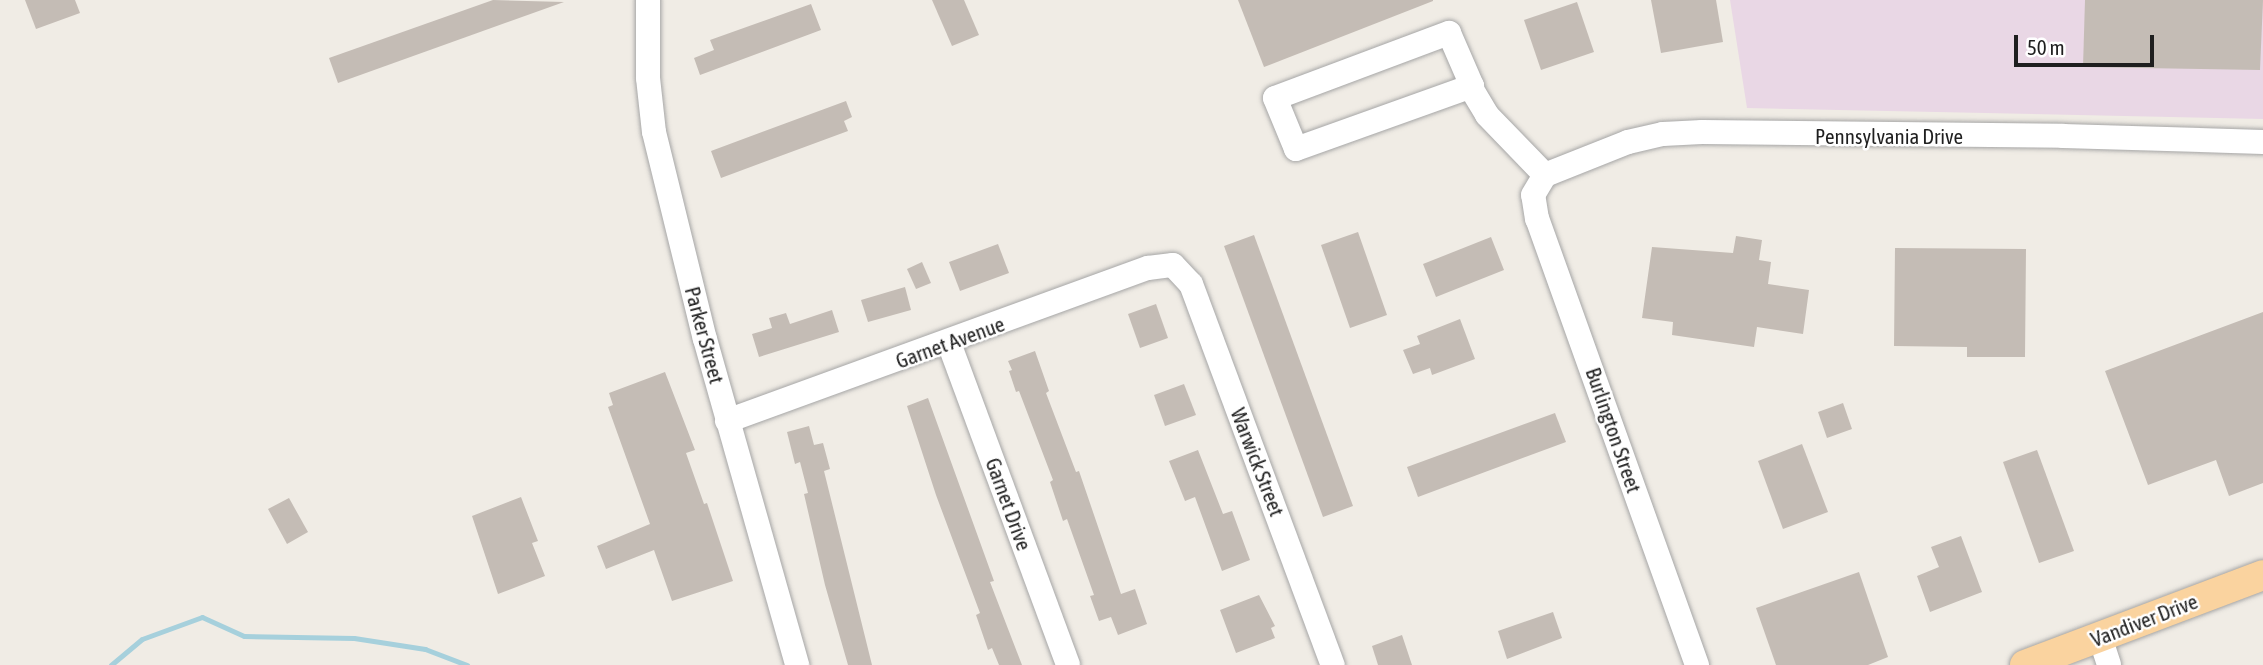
<!DOCTYPE html>
<style>
body{margin:0}
#map{position:relative;width:2263px;height:665px;overflow:hidden;background:#f0ece5;font-family:"Asap Condensed",sans-serif}
div>[style]{position:absolute}
[style*='--x']{left:calc(var(--x)*1px);top:calc(var(--y)*1px);width:calc(var(--w)*1px);rotate:calc(var(--a)*1deg)}
.industrial>*{inset:0;background:#e9d7e5}
.stream>*{height:5px;margin:-2.5px;padding:0 2.5px;transform-origin:2.5px;border-radius:2.5px;background:#a6d0dc}
.building>*{inset:0;background:#c4bcb5}
.roads{filter:drop-shadow(0 0 2px #a6a6a6) drop-shadow(0 0 2px #a6a6a6)}
.minor>*{height:24px;margin:-12px;padding:0 12px;transform-origin:12px;border-radius:12px;background:#fff}
.major>*{height:30px;margin:-15px;padding:0 15px;transform-origin:15px;border-radius:15px;background:#fad39f}
span{translate:-50% -50%;white-space:nowrap;text-align:center;line-height:1.15;-webkit-text-stroke:5px #fff;paint-order:stroke}
.street-label{font-size:21px;color:#1f1f1f}
.scale{position:absolute;left:2014px;top:35px;width:140px;height:32px;box-sizing:border-box;border:4px solid #1f1f1f;border-top:0;padding-left:9px;font-size:21px;line-height:24px;white-space:nowrap;color:#1f1f1f;-webkit-text-stroke:5px #fff;paint-order:stroke}
</style>
<div id="map">
<div class="industrial">
<i style="clip-path:polygon(1730px 0,2263px 0,2263px 119px,1747px 108px)"></i>
</div>
<div class="stream">
<i style="--x:111;--y:665;--w:40;--a:-40"></i>
<i style="--x:142;--y:639;--w:64;--a:-20.1"></i>
<i style="--x:202;--y:617;--w:46;--a:24.3"></i>
<i style="--x:244;--y:636;--w:110;--a:1"></i>
<i style="--x:354;--y:638;--w:72;--a:8.8"></i>
<i style="--x:425;--y:649;--w:45;--a:20.9"></i>
</div>
<div class="building">
<i style="clip-path:polygon(25px 0,75px 0,80px 13px,36px 29px)"></i>
<i style="clip-path:polygon(493px 0,564px 2px,338px 83px,329px 58px)"></i>
<i style="clip-path:polygon(932px 0,964px 0,979px 35px,952px 46px)"></i>
<i style="clip-path:polygon(1238px 0,1433px 0,1433px 1px,1264px 67px)"></i>
<i style="clip-path:polygon(1651px 0,1716px 0,1723px 42px,1661px 53px)"></i>
<i style="clip-path:polygon(2085px 0,2263px 0,2260px 70px,2083px 67px)"></i>
<i style="clip-path:polygon(1577px 2px,1594px 52px,1541px 70px,1524px 20px)"></i>
<i style="clip-path:polygon(811px 4px,821px 30px,700px 75px,694px 58px,714px 50px,710px 40px)"></i>
<i style="clip-path:polygon(846px 101px,852px 117px,844px 121px,848px 131px,721px 178px,711px 151px)"></i>
<i style="clip-path:polygon(1358px 232px,1387px 315px,1350px 328px,1321px 245px)"></i>
<i style="clip-path:polygon(1254px 235px,1353px 506px,1323px 517px,1224px 246px)"></i>
<i style="clip-path:polygon(1736px 236px,1762px 240px,1759px 260px,1771px 262px,1768px 284px,1809px 290px,1803px 334px,1757px 327px,1754px 347px,1672px 335px,1673px 322px,1642px 318px,1652px 247px,1733px 253px)"></i>
<i style="clip-path:polygon(1491px 237px,1504px 270px,1436px 297px,1423px 264px)"></i>
<i style="clip-path:polygon(998px 244px,1009px 273px,960px 291px,949px 262px)"></i>
<i style="clip-path:polygon(1895px 248px,2026px 249px,2025px 357px,1967px 357px,1967px 347px,1894px 346px)"></i>
<i style="clip-path:polygon(922px 262px,931px 283px,916px 289px,907px 269px)"></i>
<i style="clip-path:polygon(905px 287px,911px 310px,868px 322px,861px 300px)"></i>
<i style="clip-path:polygon(1156px 304px,1168px 338px,1140px 348px,1128px 314px)"></i>
<i style="clip-path:polygon(832px 310px,839px 332px,759px 357px,752px 334px,772px 328px,769px 318px,786px 313px,790px 324px)"></i>
<i style="clip-path:polygon(2263px 312px,2263px 483px,2229px 496px,2216px 460px,2148px 485px,2105px 371px)"></i>
<i style="clip-path:polygon(1460px 319px,1475px 359px,1432px 375px,1430px 368px,1413px 374px,1403px 350px,1420px 344px,1417px 336px)"></i>
<i style="clip-path:polygon(1035px 351px,1049px 391px,1046px 393px,1076px 472px,1079px 471px,1121px 594px,1135px 589px,1147px 624px,1118px 635px,1111px 617px,1099px 621px,1090px 596px,1094px 595px,1067px 519px,1063px 521px,1050px 482px,1053px 480px,1019px 391px,1016px 392px,1009px 371px,1012px 370px,1008px 361px)"></i>
<i style="clip-path:polygon(665px 372px,695px 450px,686px 453px,704px 504px,707px 503px,733px 581px,672px 601px,654px 550px,606px 569px,597px 546px,650px 524px,608px 407px,613px 405px,609px 393px)"></i>
<i style="clip-path:polygon(1184px 384px,1196px 415px,1165px 426px,1154px 395px)"></i>
<i style="clip-path:polygon(928px 398px,994px 581px,990px 582px,1022px 665px,999px 665px,992px 648px,988px 650px,976px 615px,980px 613px,936px 495px,907px 406px)"></i>
<i style="clip-path:polygon(1843px 403px,1852px 429px,1827px 438px,1818px 412px)"></i>
<i style="clip-path:polygon(1555px 413px,1566px 442px,1418px 497px,1407px 467px)"></i>
<i style="clip-path:polygon(809px 426px,814px 445px,823px 443px,830px 469px,824px 471px,872px 665px,848px 665px,825px 585px,804px 494px,808px 493px,800px 462px,795px 464px,787px 432px)"></i>
<i style="clip-path:polygon(1802px 444px,1828px 512px,1783px 529px,1758px 461px)"></i>
<i style="clip-path:polygon(1198px 450px,1223px 514px,1232px 511px,1250px 560px,1222px 571px,1195px 497px,1185px 501px,1169px 461px)"></i>
<i style="clip-path:polygon(2037px 450px,2074px 551px,2039px 563px,2003px 462px)"></i>
<i style="clip-path:polygon(521px 497px,538px 541px,532px 543px,545px 576px,498px 594px,472px 516px)"></i>
<i style="clip-path:polygon(289px 498px,308px 532px,287px 544px,268px 509px)"></i>
<i style="clip-path:polygon(1961px 536px,1982px 592px,1930px 612px,1917px 576px,1939px 567px,1931px 547px)"></i>
<i style="clip-path:polygon(1859px 572px,1888px 657px,1868px 665px,1776px 665px,1756px 608px)"></i>
<i style="clip-path:polygon(1259px 595px,1275px 626px,1271px 628px,1275px 638px,1236px 653px,1220px 610px)"></i>
<i style="clip-path:polygon(1553px 612px,1562px 638px,1507px 659px,1498px 631px)"></i>
<i style="clip-path:polygon(1402px 635px,1412px 665px,1378px 665px,1372px 646px)"></i>
</div>
<div class="roads">
<div class="minor">
<i style="--x:648;--y:0;--w:78;--a:90"></i>
<i style="--x:648;--y:78;--w:54;--a:83.7"></i>
<i style="--x:654;--y:132;--w:213;--a:76.2"></i>
<i style="--x:705;--y:339;--w:339;--a:74.2"></i>
<i style="--x:1472;--y:86;--w:187;--a:160.3"></i>
<i style="--x:1296;--y:149;--w:55;--a:-112.4"></i>
<i style="--x:1275;--y:98;--w:186;--a:-20.5"></i>
<i style="--x:1449;--y:33;--w:58;--a:66.5"></i>
<i style="--x:1472;--y:86;--w:2;--a:117"></i>
<i style="--x:1471;--y:88;--w:31;--a:59"></i>
<i style="--x:1487;--y:115;--w:83;--a:46"></i>
<i style="--x:949;--y:343;--w:343;--a:69.7"></i>
<i style="--x:727;--y:421;--w:448;--a:-20"></i>
<i style="--x:1148;--y:268;--w:25;--a:-7"></i>
<i style="--x:1173;--y:265;--w:26;--a:47"></i>
<i style="--x:1191;--y:284;--w:407;--a:69.6"></i>
<i style="--x:2100;--y:637;--w:29;--a:72"></i>
<i style="--x:1697;--y:665;--w:474;--a:-109.7"></i>
<i style="--x:1537;--y:219;--w:24;--a:-99"></i>
<i style="--x:1533;--y:195;--w:23;--a:-59"></i>
<i style="--x:1545;--y:175;--w:89;--a:-21.7"></i>
<i style="--x:1628;--y:142;--w:36;--a:-13"></i>
<i style="--x:1663;--y:134;--w:39;--a:-3"></i>
<i style="--x:1702;--y:132;--w:361;--a:0.6"></i>
<i style="--x:2063;--y:136;--w:200;--a:1.7"></i>
</div>
<div class="major">
<i style="--x:2025;--y:665;--w:254;--a:-20.7"></i>
</div>
</div>
<div class="street-label">
<span style="left:1889px;top:136px">Pennsylvania Drive</span>
<span style="left:705px;top:335px;rotate:75deg">Parker Street</span>
<span style="left:950px;top:342px;rotate:-20deg">Garnet Avenue</span>
<span style="left:1614px;top:430px;rotate:71deg">Burlington Street</span>
<span style="left:1258px;top:462px;rotate:69deg">Warwick Street</span>
<span style="left:1009px;top:504px;rotate:70deg">Garnet Drive</span>
<span style="left:2144px;top:620px;rotate:-21deg">Vandiver Drive</span>
</div>
<div class="scale">50 m</div>
</div>
